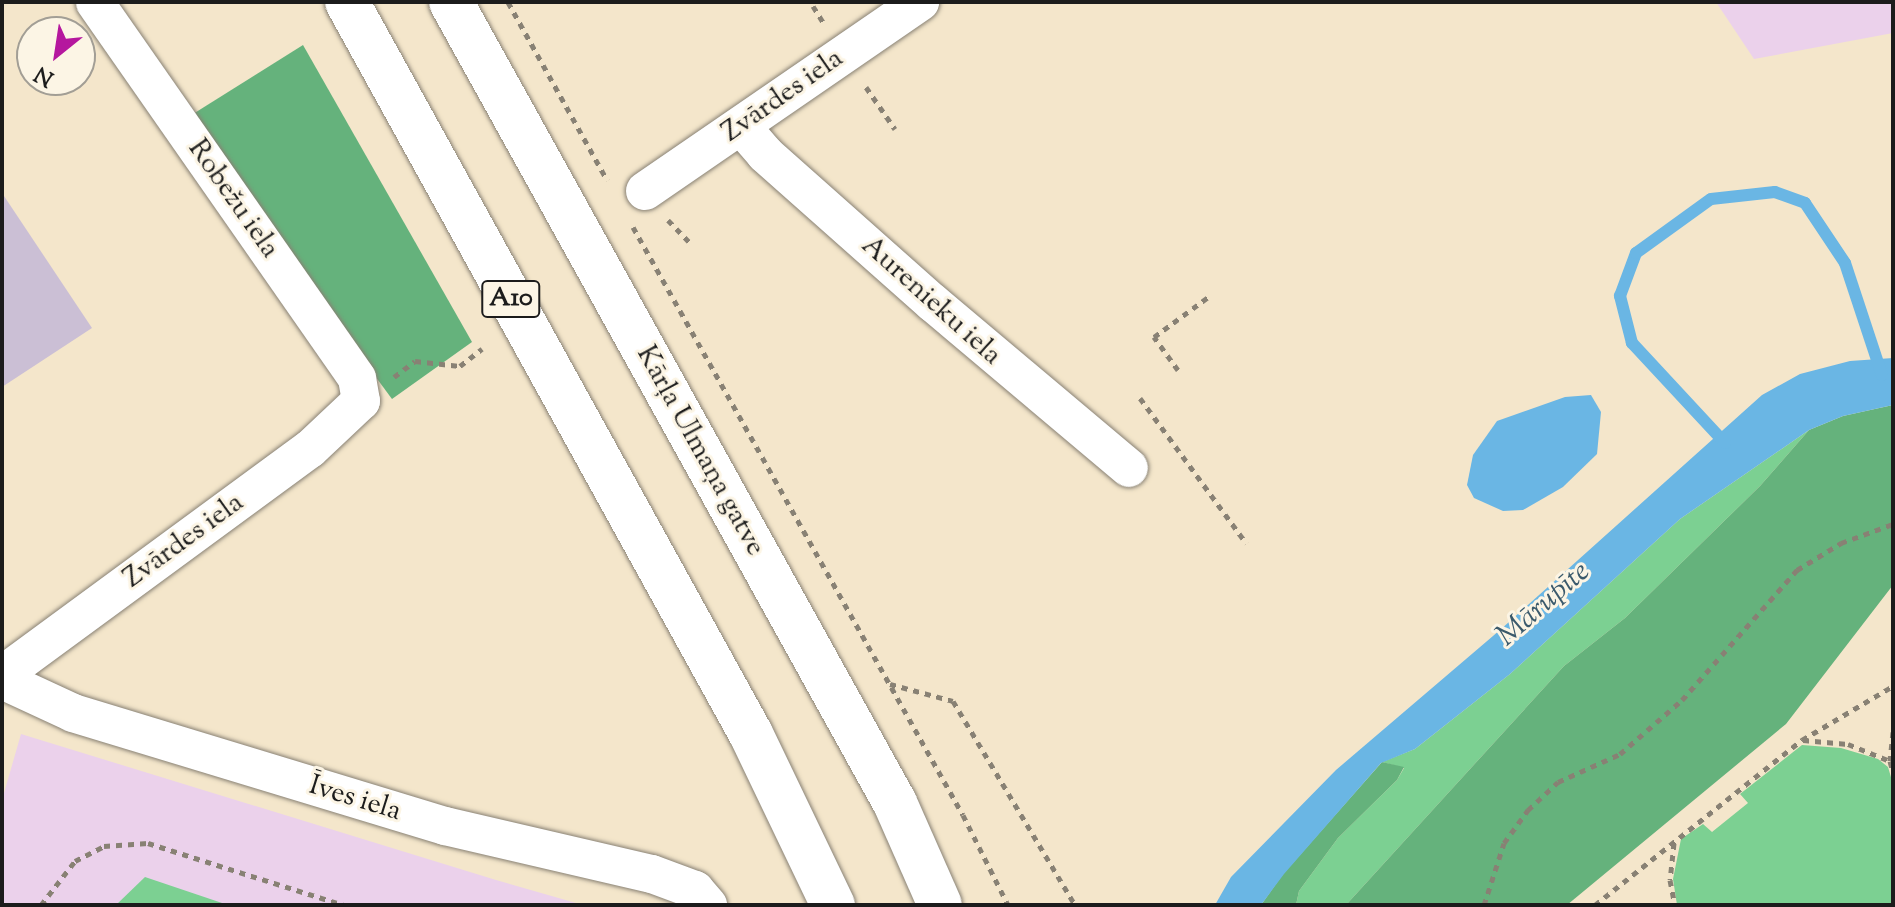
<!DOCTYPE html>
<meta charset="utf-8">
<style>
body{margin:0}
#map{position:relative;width:1895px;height:907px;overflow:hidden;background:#f4e6cb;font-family:"Sorts Mill Goudy",serif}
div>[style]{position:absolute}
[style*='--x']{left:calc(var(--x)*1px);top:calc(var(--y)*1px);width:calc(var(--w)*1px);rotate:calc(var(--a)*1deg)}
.built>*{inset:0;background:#ebd1eb}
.industrial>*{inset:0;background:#cbbfd5}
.green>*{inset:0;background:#7cd092}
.forest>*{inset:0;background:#65b27c}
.water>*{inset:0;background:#6ab6e4}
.stream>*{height:12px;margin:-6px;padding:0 6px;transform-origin:6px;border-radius:6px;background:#6ab6e4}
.path>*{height:5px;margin-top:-2.5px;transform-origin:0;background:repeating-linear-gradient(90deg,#888174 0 6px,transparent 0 12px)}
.roads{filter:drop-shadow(0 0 2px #888174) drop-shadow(0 0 2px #888174)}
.street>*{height:38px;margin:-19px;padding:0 19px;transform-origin:19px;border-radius:19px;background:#fff}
.highway>*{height:44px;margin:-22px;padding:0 22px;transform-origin:22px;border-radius:22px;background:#fff}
span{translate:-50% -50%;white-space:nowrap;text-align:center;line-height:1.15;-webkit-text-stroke:6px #fcf5e5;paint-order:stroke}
.shield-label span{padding:2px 6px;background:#fcf5e5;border:2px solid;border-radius:6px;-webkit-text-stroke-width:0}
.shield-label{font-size:26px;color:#1c1c1c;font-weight:700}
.street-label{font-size:28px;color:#1c1c1c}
.water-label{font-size:30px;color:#3b5a6c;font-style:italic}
.frame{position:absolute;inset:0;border:4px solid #1c1c1c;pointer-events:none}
.north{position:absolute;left:16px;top:16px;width:80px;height:80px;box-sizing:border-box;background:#fcf5e5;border:2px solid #a29e95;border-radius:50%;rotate:210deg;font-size:22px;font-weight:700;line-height:32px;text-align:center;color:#1c1c1c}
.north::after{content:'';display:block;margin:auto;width:28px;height:36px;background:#b5179e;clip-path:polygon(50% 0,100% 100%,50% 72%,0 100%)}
</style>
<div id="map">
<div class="built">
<i style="clip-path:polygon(1716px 2px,1893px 2px,1893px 33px,1754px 59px)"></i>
<i style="clip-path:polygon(21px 734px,496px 880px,583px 905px,2px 905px,2px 800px)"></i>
</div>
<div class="industrial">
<i style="clip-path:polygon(2px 193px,92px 328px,2px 387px)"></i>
</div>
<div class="green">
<i style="clip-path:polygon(1809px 430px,1760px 486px,1625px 618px,1564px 666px,1346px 905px,1296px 905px,1299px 891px,1338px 838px,1397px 780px,1404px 768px,1382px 762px,1415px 749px,1510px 674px,1680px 519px)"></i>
<i style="clip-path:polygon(1802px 745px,1841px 748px,1878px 759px,1888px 767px,1893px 784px,1893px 905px,1677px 905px,1673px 879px,1681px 839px,1703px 824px,1712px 832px,1748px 803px,1740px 794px)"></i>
<i style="clip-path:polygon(145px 877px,228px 905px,116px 905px)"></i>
</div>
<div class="forest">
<i style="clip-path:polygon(303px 45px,472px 342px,392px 399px,185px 119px)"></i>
<i style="clip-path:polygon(1893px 405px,1893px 585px,1786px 724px,1567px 905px,1346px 905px,1564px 666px,1625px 618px,1760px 486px,1809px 430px,1843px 416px)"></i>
<i style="clip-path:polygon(1382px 762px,1404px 767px,1397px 780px,1338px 838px,1299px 891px,1296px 905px,1261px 905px,1283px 874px)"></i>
</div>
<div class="water">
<i style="clip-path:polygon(1893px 358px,1893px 405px,1843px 416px,1809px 430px,1680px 519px,1510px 674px,1415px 749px,1381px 763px,1284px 874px,1261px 905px,1215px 905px,1231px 877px,1336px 770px,1500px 630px,1762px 395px,1800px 374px,1850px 361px)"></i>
<i style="clip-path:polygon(1591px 395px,1601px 412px,1597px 454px,1563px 487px,1523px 510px,1503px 511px,1474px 498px,1467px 485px,1473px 455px,1497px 421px,1565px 397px)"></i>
</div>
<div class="stream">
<i style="--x:1725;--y:443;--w:137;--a:-132.9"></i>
<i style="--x:1632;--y:343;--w:49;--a:-104.3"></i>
<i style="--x:1620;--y:296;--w:46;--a:-69.6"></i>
<i style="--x:1636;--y:253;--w:92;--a:-35.8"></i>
<i style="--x:1711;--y:199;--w:64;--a:-6.2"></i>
<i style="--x:1775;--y:192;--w:32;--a:20"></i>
<i style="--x:1805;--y:203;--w:72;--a:56.3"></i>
<i style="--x:1845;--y:263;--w:118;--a:71.7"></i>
</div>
<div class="path">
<i style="--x:508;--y:2;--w:204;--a:60.9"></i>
<i style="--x:813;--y:6;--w:19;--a:58"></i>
<i style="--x:866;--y:87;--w:51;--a:55.4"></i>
<i style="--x:668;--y:220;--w:32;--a:46"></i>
<i style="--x:633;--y:227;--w:674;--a:60.7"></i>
<i style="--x:963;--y:815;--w:101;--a:63.4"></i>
<i style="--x:1178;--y:370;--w:41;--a:-126"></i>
<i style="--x:1154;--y:337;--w:67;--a:-36.5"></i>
<i style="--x:394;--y:377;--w:26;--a:-37"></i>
<i style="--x:415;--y:361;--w:45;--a:6.3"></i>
<i style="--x:460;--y:366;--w:28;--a:-38"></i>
<i style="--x:1140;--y:398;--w:180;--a:53.8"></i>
<i style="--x:890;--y:684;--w:65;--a:15.1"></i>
<i style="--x:953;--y:701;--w:238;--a:59.1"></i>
<i style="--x:1893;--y:732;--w:29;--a:96"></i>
<i style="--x:1890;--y:761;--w:11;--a:75"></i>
<i style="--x:1803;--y:740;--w:45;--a:5.1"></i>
<i style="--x:1848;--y:744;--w:45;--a:22"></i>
<i style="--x:1674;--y:843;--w:37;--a:96"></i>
<i style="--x:1670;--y:880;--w:25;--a:79"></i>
<i style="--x:41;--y:905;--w:56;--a:-52.3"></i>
<i style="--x:75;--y:861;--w:33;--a:-27"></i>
<i style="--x:104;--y:846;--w:44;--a:-3.9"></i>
<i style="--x:148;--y:843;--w:205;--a:17.6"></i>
<i style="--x:1484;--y:905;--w:65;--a:-72.1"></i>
<i style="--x:1504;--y:843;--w:41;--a:-54"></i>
<i style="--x:1528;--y:810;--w:41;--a:-43"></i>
<i style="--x:1558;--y:782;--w:68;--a:-24.3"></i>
<i style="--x:1620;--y:754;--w:82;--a:-41.1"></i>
<i style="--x:1682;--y:700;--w:174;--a:-48.5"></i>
<i style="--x:1797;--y:570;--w:52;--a:-31.5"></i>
<i style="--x:1841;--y:543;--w:55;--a:-20.1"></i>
<i style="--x:1595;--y:905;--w:265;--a:-38.6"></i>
<i style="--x:1802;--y:740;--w:106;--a:-30.7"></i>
</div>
<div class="roads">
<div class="street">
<i style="--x:741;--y:126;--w:37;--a:49"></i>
<i style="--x:765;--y:154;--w:225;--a:41.6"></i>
<i style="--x:933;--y:303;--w:256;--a:40.1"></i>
<i style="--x:645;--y:191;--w:334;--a:-34.5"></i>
<i style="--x:2;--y:675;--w:382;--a:-36.3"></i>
<i style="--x:310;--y:449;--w:70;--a:-43.3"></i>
<i style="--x:361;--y:401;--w:23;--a:-100"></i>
<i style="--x:357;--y:378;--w:458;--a:-124.9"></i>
<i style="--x:2;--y:680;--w:78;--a:24.9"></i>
<i style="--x:73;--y:713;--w:389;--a:16.9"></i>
<i style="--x:445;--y:826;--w:212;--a:13.1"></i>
<i style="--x:652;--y:874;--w:46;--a:20.4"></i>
<i style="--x:695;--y:890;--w:20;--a:49"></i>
</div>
<div class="highway">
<i style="--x:347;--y:2;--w:836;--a:61.11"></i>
<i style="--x:751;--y:734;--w:190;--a:64.4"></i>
<i style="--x:451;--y:2;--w:916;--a:61"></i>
<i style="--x:895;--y:803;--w:111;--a:66.2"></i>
</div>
</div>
<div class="shield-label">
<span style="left:511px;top:299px">A10</span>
</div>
<div class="street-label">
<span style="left:783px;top:96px;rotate:-35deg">Zvārdes iela</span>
<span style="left:233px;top:199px;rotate:55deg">Robežu iela</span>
<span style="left:931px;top:301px;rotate:42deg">Aurenieku iela</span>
<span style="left:700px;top:451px;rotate:61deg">Kārļa Ulmaņa gatve</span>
<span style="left:184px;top:541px;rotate:-36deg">Zvārdes iela</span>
<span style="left:355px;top:799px;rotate:17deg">Īves iela</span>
</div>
<div class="water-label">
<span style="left:1544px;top:605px;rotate:-41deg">Mārupīte</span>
</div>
<div class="frame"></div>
<div class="north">N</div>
</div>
